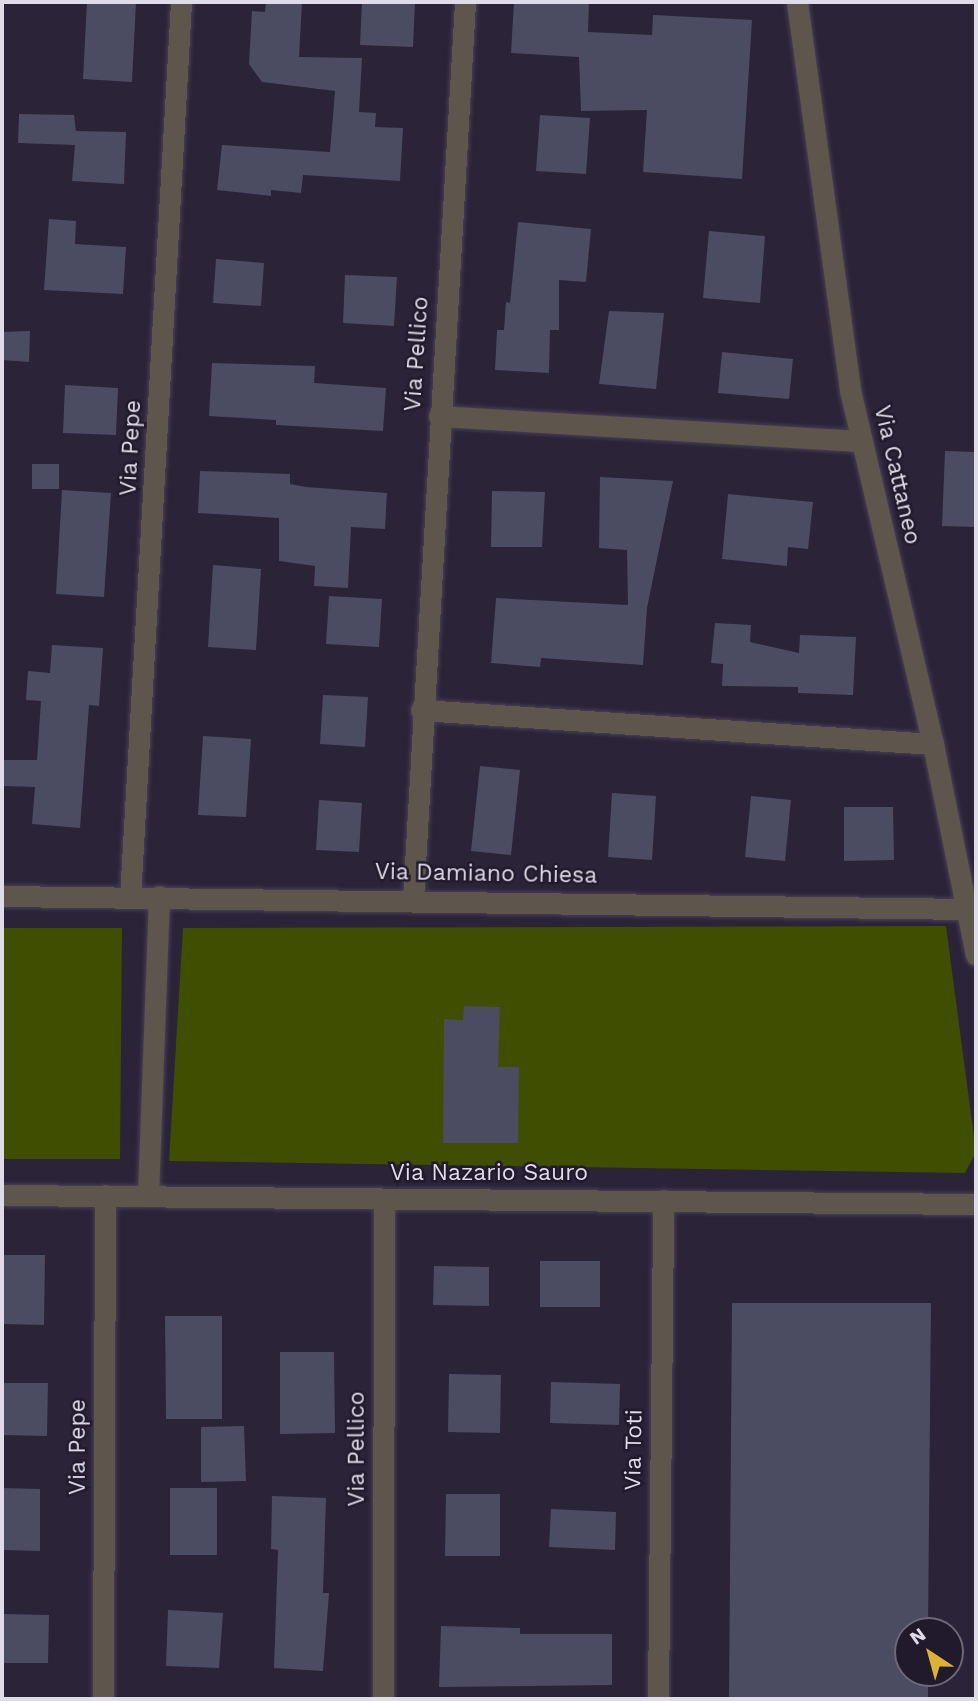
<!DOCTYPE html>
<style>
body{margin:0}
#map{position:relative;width:978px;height:1701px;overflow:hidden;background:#2b2338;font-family:"Work Sans",sans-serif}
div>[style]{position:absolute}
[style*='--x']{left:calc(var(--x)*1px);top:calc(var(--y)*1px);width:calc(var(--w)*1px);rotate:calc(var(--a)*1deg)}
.green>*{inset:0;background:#3f4e00}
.building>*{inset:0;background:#4b4b62}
.roads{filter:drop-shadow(0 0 2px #484054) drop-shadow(0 0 2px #484054)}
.street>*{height:21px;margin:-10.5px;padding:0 10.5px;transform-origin:10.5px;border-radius:10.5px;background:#5c564d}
span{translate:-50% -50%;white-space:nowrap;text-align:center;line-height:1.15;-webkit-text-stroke:5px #211a2d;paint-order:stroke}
.street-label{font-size:23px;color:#dfdbe8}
.frame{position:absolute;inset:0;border:4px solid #dfdbe8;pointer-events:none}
.north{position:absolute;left:894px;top:1617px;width:70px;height:70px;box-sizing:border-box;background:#211a2d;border:2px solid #6d6778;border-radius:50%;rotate:324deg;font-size:19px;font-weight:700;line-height:28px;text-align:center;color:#dfdbe8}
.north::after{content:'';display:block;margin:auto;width:24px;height:32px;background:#dab333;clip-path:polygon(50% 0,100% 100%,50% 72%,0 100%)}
</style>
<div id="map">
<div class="green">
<i style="clip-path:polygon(946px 926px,976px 1152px,965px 1173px,169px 1161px,183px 928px)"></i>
<i style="clip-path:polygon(2px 928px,122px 928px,120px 1159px,2px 1159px)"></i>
</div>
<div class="building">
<i style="clip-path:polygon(87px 2px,136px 2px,132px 82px,83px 79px)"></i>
<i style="clip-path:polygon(266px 2px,302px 2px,299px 57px,362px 58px,359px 112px,376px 113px,375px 127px,403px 128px,400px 181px,303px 175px,301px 193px,271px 190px,271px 196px,217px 190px,222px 145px,330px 152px,335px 91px,262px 82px,249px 64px,252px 11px,265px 12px)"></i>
<i style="clip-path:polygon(362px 2px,415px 2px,413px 47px,360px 45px)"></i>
<i style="clip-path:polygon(514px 2px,589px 2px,588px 32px,652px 35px,653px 15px,752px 20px,742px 179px,643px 172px,647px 110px,581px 111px,579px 57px,511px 53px)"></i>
<i style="clip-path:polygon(19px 114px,74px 115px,76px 131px,126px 132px,124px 184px,72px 181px,75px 145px,18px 143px)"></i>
<i style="clip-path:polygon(540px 115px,590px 118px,586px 174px,536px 171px)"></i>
<i style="clip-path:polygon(49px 219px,76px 221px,75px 244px,126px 247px,123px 294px,44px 290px)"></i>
<i style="clip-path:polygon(518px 222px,591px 229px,586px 282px,559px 280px,559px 330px,550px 330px,549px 373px,495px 370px,497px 330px,504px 330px,506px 302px,510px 303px)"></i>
<i style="clip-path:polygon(709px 231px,765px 236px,760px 303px,703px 298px)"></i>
<i style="clip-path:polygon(216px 259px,264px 263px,261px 306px,213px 303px)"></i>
<i style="clip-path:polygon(345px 275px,397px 277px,394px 326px,343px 323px)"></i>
<i style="clip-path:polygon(609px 311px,664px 313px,656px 389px,599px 384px)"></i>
<i style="clip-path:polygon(30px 331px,29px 362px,2px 360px,2px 332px)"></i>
<i style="clip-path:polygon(722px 352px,793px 359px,789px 399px,718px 393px)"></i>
<i style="clip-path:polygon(212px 363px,315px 366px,314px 383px,386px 388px,383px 431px,276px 425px,276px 420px,209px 416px)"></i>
<i style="clip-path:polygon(65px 385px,118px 388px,116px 435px,63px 433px)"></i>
<i style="clip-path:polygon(945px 451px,976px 452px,976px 527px,942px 526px)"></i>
<i style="clip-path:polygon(32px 464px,59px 464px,59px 489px,32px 489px)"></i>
<i style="clip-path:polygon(200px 471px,290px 474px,290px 484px,306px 487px,387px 493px,385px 529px,351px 527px,348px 588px,314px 586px,315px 566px,279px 561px,279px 518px,198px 513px)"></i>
<i style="clip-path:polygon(600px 477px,673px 481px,647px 608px,643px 665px,541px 658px,540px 667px,491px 663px,496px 598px,628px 605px,627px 550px,599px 548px)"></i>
<i style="clip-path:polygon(62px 490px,111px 493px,104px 597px,56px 594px)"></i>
<i style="clip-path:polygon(492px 491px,545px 492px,542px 547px,491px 547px)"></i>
<i style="clip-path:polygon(728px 494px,813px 502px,808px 549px,788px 547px,787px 566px,722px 559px)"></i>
<i style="clip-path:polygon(213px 565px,261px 569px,256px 650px,208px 647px)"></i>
<i style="clip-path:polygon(329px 596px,382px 599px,379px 647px,326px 644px)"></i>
<i style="clip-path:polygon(715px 623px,751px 625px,750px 642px,799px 653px,800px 635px,856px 637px,853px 695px,798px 693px,798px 687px,722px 686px,723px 664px,711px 663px)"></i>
<i style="clip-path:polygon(52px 645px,103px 648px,99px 706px,89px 705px,80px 828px,32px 824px,35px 787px,2px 786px,2px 760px,37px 760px,41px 701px,26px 700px,28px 671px,50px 673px)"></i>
<i style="clip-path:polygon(323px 695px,368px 697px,365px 747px,320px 744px)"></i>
<i style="clip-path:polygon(203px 736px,251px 739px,246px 817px,198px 815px)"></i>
<i style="clip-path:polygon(480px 766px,520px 770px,511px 855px,471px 851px)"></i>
<i style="clip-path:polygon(612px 793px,656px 796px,652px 860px,608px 857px)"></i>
<i style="clip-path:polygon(751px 796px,791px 800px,785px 861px,745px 857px)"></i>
<i style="clip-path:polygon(319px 800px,362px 803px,359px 852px,316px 850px)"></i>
<i style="clip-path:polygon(844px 807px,893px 807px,894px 860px,844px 861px)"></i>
<i style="clip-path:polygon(464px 1006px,500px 1007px,498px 1067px,519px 1067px,518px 1143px,443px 1143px,444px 1019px,463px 1020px)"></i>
<i style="clip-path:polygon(2px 1255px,45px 1255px,44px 1325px,2px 1324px)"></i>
<i style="clip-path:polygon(540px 1261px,600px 1261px,600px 1307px,540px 1307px)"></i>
<i style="clip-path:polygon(434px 1266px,489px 1267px,489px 1306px,433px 1305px)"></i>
<i style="clip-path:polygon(732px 1303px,931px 1303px,928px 1631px,908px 1631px,908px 1673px,928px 1673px,928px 1699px,729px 1699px)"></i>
<i style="clip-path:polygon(165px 1316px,222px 1316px,222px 1419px,166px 1419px)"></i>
<i style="clip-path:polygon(280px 1352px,334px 1352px,335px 1433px,280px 1434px)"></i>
<i style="clip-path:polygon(449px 1374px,501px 1375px,500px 1433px,448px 1432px)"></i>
<i style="clip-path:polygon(551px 1382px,620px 1384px,619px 1425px,550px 1423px)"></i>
<i style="clip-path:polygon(2px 1383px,48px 1383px,47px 1436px,2px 1435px)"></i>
<i style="clip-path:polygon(244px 1426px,246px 1481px,201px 1482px,201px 1427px)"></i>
<i style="clip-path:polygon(2px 1488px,40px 1489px,40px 1551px,2px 1550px)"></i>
<i style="clip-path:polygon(170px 1488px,217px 1488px,217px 1555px,170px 1555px)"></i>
<i style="clip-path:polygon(446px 1494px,500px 1494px,500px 1556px,445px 1556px)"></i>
<i style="clip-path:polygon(272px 1496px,326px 1498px,323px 1593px,329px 1593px,323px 1671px,274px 1668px,278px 1550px,271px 1549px)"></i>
<i style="clip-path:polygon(551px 1509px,616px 1512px,615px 1550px,549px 1547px)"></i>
<i style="clip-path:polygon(168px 1610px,223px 1613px,219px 1668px,166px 1666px)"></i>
<i style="clip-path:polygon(2px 1614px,49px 1615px,48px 1663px,2px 1663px)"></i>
<i style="clip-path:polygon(441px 1626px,520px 1628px,520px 1634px,612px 1634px,612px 1685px,439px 1687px)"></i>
</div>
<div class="roads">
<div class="street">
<i style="--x:797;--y:2;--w:392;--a:82.2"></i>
<i style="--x:850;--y:390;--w:364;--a:76.8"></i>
<i style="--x:933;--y:744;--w:215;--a:78.5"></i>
<i style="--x:439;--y:416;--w:423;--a:3.4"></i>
<i style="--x:421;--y:710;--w:513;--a:3.8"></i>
<i style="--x:2;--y:896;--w:967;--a:0.77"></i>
<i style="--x:130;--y:898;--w:897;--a:-86.74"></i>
<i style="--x:413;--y:899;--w:899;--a:-86.68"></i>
<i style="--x:2;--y:1195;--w:974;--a:0.53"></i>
<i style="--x:148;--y:1196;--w:300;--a:-87.9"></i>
<i style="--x:103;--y:1699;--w:504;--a:-89.77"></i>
<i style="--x:383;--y:1699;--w:500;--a:-89.89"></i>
<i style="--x:658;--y:1699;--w:499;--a:-89.4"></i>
</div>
</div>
<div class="street-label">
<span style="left:417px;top:354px;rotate:-86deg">Via Pellico</span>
<span style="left:131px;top:448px;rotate:-87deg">Via Pepe</span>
<span style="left:897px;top:475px;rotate:77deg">Via Cattaneo</span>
<span style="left:486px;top:874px;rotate:1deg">Via Damiano Chiesa</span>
<span style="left:489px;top:1173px">Via Nazario Sauro</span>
<span style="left:78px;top:1447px;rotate:-90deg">Via Pepe</span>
<span style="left:357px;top:1449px;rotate:-90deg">Via Pellico</span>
<span style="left:634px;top:1450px;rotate:-89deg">Via Toti</span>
</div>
<div class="frame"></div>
<div class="north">N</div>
</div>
